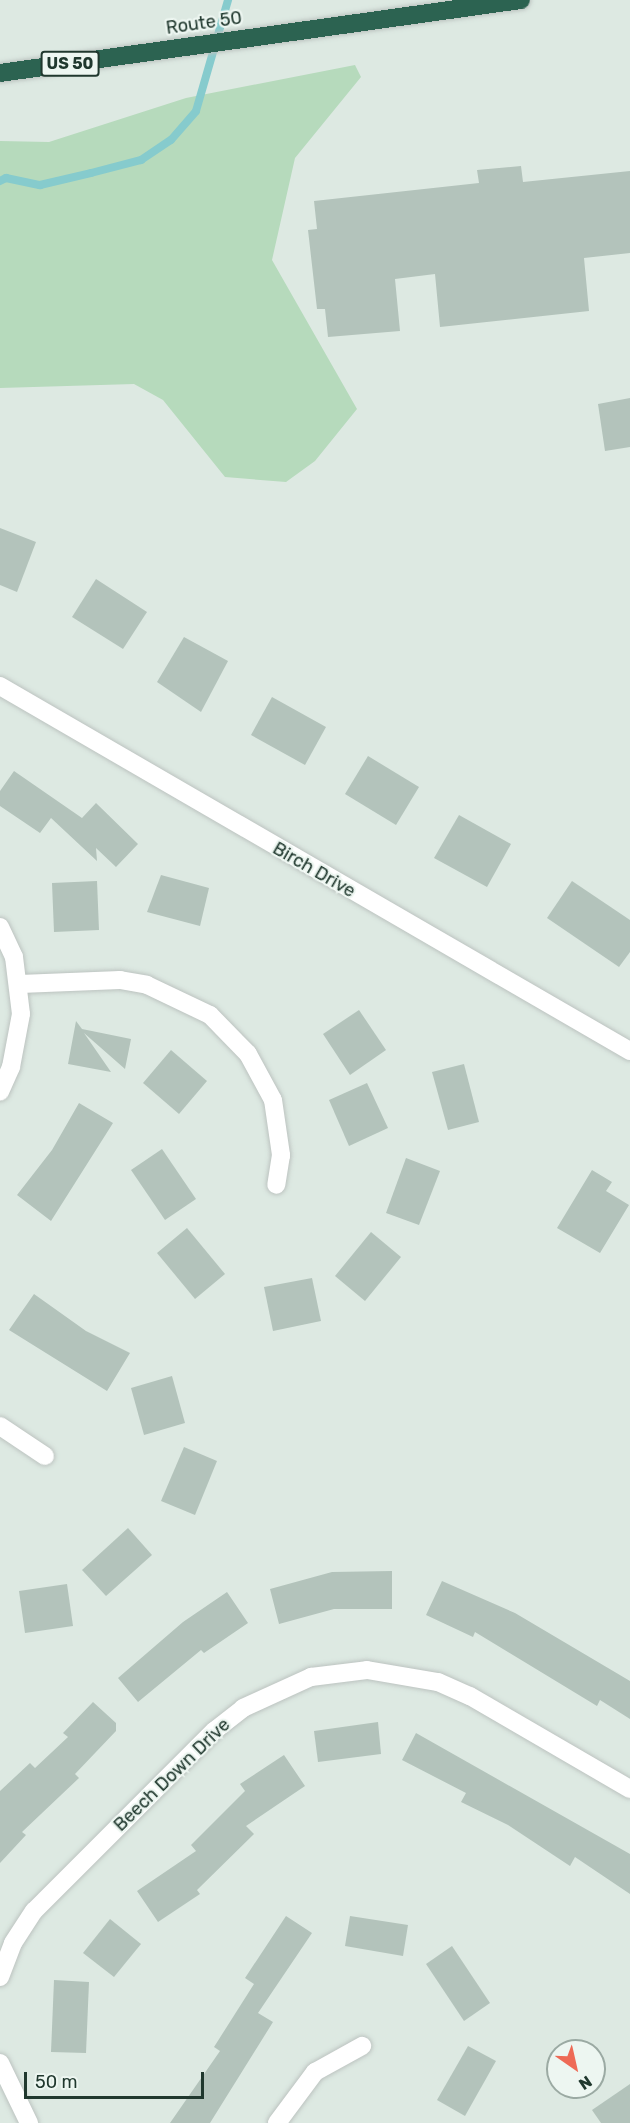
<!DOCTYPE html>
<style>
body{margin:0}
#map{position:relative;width:630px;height:2123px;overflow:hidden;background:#dde9e2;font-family:Rubik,sans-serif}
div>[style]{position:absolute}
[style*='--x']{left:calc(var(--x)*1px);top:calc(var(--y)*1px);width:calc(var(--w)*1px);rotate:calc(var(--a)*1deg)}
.green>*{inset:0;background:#b6dabc}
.stream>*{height:8px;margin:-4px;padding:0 4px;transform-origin:4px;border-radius:4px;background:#86cbcd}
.building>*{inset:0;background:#b3c3bb}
.roads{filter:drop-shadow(0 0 2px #bcc3c0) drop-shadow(0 0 2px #bcc3c0)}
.street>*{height:18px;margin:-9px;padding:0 9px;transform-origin:9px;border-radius:9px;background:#fff}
.highway>*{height:18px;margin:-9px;padding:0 9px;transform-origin:9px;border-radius:9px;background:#2c6351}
span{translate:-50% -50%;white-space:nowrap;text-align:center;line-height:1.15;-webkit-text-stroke:4.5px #edf6f1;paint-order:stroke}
.shield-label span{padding:2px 4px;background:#edf6f1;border:2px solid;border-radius:4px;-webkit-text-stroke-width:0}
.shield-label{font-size:16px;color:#20382e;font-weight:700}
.street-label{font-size:18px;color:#20382e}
.north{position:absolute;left:546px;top:2039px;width:60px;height:60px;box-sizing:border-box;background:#edf6f1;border:2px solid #9baaa3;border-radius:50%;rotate:146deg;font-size:16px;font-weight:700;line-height:24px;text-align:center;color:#20382e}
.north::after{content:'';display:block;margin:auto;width:21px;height:27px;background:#ee6a56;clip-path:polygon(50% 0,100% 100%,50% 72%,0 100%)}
.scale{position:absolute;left:24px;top:2072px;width:180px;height:27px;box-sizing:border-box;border:3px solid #20382e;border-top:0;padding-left:8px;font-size:18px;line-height:21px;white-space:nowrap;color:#20382e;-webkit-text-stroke:4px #edf6f1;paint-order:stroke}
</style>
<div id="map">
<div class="green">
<i style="clip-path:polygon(355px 65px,361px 77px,295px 158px,272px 260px,357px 409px,315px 461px,286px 482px,225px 477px,163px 400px,134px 384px,0 388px,0 141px,49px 142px,186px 98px)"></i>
</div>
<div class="stream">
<i style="--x:0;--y:181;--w:7;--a:-27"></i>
<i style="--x:6;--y:178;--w:35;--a:12"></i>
<i style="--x:40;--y:185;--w:52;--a:-13.2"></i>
<i style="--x:91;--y:173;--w:52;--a:-14.6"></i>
<i style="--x:141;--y:160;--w:36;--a:-34"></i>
<i style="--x:171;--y:140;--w:38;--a:-49"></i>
<i style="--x:196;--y:111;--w:116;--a:-73.9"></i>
</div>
<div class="building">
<i style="clip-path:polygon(521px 166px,523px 182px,630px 171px,630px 253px,584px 258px,589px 311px,440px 327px,435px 274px,395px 279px,400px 331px,328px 337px,325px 309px,317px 309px,308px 230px,317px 229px,314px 201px,479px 183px,477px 170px)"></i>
<i style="clip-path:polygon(630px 398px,630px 447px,605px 451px,598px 404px)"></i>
<i style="clip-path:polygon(0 528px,36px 542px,17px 592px,0 585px)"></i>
<i style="clip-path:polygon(96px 579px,147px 612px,123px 649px,72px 617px)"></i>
<i style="clip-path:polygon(184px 637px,228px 661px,201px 712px,157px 682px)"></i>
<i style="clip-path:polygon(272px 697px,326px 727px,305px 765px,251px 735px)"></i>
<i style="clip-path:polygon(368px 756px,419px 787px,396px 825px,345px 794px)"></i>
<i style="clip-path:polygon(14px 771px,82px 818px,96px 803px,138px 844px,116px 867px,96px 848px,97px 861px,51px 818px,40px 833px,0 806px,0 791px)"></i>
<i style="clip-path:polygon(459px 815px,511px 844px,487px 887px,434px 858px)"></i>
<i style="clip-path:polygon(161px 875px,209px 888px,200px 926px,147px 912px)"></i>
<i style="clip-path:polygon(97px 881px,99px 930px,54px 932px,52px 883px)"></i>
<i style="clip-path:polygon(572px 881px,630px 920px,630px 952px,619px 967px,547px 918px)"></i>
<i style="clip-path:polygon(359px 1010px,386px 1050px,350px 1075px,323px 1034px)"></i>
<i style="clip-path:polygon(76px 1021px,82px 1029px,131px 1039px,125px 1069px,84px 1033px,111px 1072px,68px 1064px)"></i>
<i style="clip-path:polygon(171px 1050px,207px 1081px,179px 1114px,143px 1083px)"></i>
<i style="clip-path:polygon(464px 1064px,479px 1122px,448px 1130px,432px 1072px)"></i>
<i style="clip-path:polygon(367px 1083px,388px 1128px,349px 1146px,329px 1100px)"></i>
<i style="clip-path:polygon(79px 1103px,113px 1123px,51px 1221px,17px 1195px,52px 1150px)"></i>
<i style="clip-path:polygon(162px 1149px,196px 1199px,165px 1220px,131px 1170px)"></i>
<i style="clip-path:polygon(406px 1158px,440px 1171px,419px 1225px,386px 1213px)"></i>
<i style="clip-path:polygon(592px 1170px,612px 1182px,606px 1191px,629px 1205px,600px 1253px,557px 1228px)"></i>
<i style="clip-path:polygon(187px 1228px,225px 1274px,195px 1299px,157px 1253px)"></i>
<i style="clip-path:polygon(371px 1232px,401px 1257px,365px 1301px,335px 1276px)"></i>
<i style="clip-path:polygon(312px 1278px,321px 1321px,273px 1331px,264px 1287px)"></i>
<i style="clip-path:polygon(34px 1294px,86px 1331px,130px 1353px,107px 1391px,9px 1330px)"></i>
<i style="clip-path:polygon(172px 1376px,185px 1423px,144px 1435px,131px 1388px)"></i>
<i style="clip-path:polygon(184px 1447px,217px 1461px,195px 1515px,161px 1501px)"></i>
<i style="clip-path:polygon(128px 1528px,152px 1555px,106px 1596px,82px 1570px)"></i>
<i style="clip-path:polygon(392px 1571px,392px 1609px,334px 1609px,279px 1624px,270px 1589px,332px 1572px)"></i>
<i style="clip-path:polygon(442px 1581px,515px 1613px,630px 1681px,630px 1719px,600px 1700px,597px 1706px,475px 1632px,473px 1637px,426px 1615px)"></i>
<i style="clip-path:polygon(67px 1584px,73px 1626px,25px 1633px,19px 1591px)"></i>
<i style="clip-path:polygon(227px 1592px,248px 1623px,204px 1653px,201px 1650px,138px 1702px,118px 1678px,183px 1622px)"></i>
<i style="clip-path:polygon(93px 1702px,116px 1723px,116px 1731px,75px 1774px,79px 1778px,22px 1832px,26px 1835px,0 1863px,0 1791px,30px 1763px,35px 1768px,68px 1737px,63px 1733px)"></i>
<i style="clip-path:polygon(378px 1722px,381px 1754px,318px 1762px,314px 1731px)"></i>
<i style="clip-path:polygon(416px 1733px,630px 1854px,630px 1894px,575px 1857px,570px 1866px,508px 1825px,461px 1802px,466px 1793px,402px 1760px)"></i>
<i style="clip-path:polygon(284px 1755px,305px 1786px,246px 1826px,254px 1834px,197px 1890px,200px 1894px,158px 1922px,137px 1891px,196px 1851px,191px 1845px,245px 1791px,240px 1784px)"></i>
<i style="clip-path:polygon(286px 1916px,312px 1933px,258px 2013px,273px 2022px,210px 2123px,170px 2123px,220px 2051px,214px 2047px,254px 1984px,245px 1978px)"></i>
<i style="clip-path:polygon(350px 1916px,408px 1925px,403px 1956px,345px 1946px)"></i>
<i style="clip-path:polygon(110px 1919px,141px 1944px,114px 1977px,83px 1953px)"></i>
<i style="clip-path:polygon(452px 1946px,490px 2003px,464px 2021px,426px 1964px)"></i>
<i style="clip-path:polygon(54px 1980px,89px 1982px,86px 2053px,51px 2052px)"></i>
<i style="clip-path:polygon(468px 2046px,496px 2061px,465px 2116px,437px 2100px)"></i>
<i style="clip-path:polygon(630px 2084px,630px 2123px,601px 2123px,592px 2110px)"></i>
</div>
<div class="roads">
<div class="street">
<i style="--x:0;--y:686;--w:728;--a:30.09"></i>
<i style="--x:0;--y:927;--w:33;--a:65"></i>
<i style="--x:14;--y:957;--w:57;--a:83"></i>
<i style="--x:21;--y:1014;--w:54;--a:100.7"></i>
<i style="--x:11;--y:1067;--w:27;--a:114"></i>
<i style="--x:20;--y:984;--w:100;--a:-2.3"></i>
<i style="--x:120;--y:980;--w:27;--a:10"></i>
<i style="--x:147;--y:985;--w:70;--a:25.5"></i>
<i style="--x:210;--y:1015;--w:54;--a:45.7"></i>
<i style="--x:248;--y:1054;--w:52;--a:61.5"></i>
<i style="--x:273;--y:1100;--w:56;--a:81.7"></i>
<i style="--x:281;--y:1155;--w:30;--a:99"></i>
<i style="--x:0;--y:1426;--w:54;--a:33.7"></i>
<i style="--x:0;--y:1977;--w:36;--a:-69"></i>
<i style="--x:13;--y:1943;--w:38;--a:-57"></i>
<i style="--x:34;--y:1911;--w:255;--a:-45"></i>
<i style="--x:214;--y:1731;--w:37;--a:-38"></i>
<i style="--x:243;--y:1708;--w:75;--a:-24.5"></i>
<i style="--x:311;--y:1677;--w:56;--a:-7.1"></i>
<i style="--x:367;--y:1670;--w:72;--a:9.6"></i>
<i style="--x:438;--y:1682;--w:35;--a:24"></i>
<i style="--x:470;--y:1696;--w:185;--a:30.2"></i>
<i style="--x:0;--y:2063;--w:67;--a:64.2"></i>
<i style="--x:277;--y:2123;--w:64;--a:-53.3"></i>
<i style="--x:315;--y:2072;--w:54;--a:-29"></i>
</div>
<div class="highway">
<i style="--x:0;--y:73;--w:526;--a:-7.98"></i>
</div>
</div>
<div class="shield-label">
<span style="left:70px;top:64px">US 50</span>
</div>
<div class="street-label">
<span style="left:204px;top:23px;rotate:-8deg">Route 50</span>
<span style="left:314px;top:870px;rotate:30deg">Birch Drive</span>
<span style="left:172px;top:1775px;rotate:-44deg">Beech Down Drive</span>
</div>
<div class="north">N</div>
<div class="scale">50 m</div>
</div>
